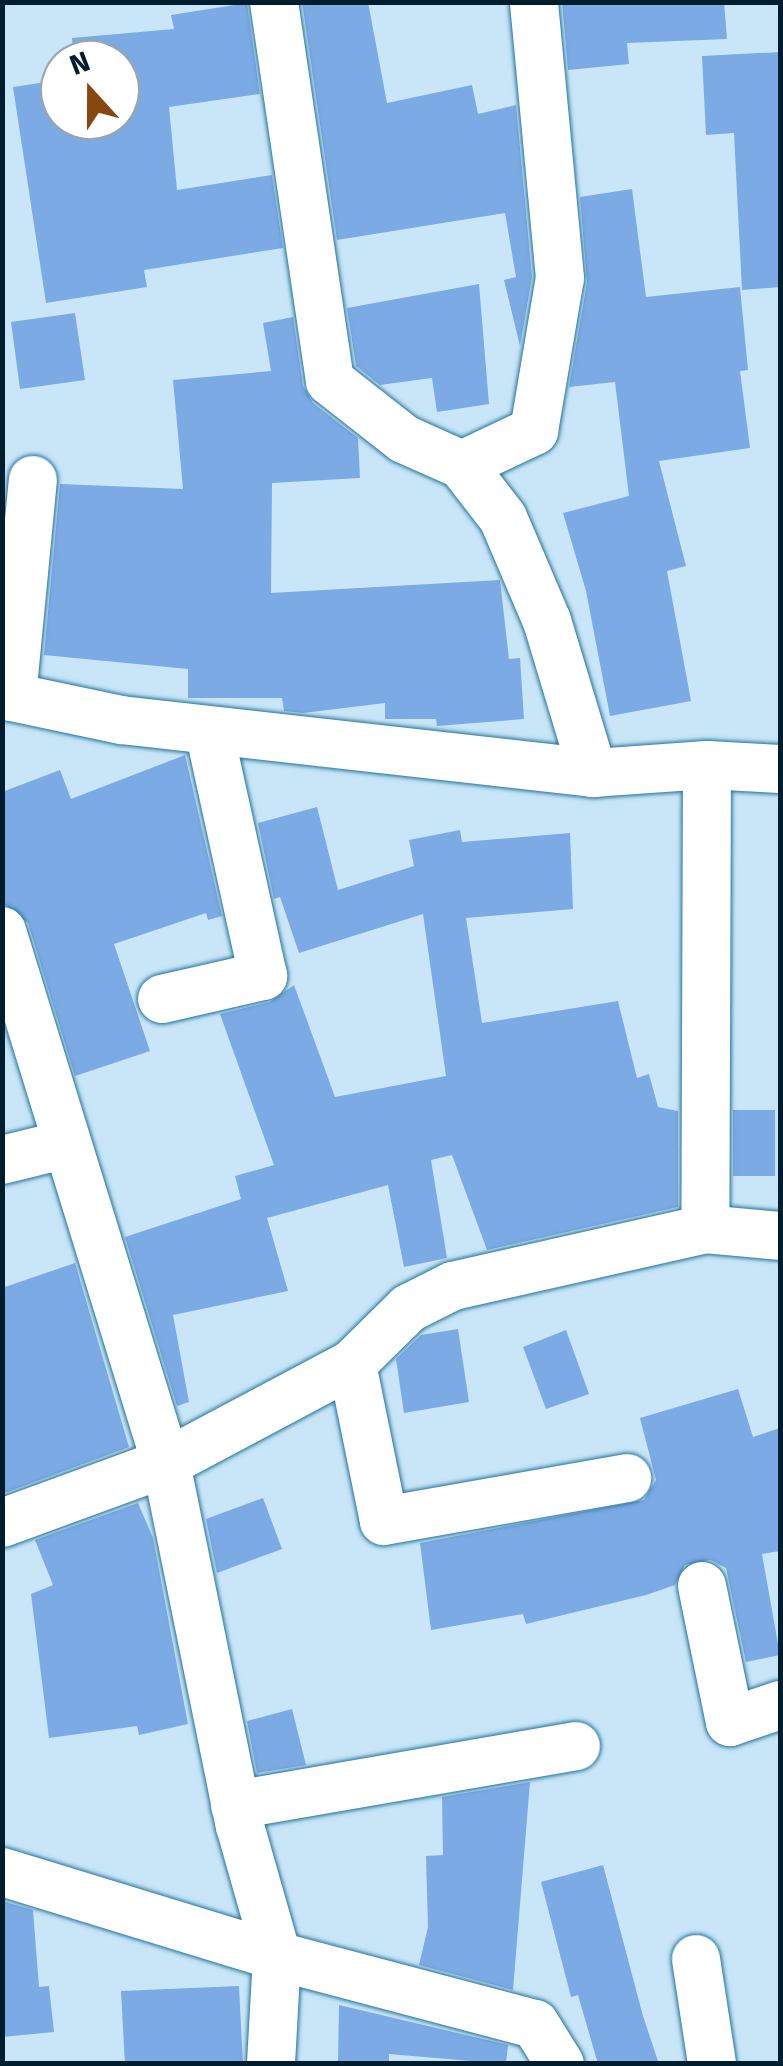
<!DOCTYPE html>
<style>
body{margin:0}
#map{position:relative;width:783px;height:2066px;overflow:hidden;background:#c9e6f8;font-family:"Fira Sans",sans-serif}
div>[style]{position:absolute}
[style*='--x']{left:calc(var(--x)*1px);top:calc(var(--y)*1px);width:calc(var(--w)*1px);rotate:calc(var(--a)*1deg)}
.building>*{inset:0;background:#7caae4}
.roads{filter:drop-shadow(0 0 2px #21749b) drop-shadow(0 0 2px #21749b)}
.minor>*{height:48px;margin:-24px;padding:0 24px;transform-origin:24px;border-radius:24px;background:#fff}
span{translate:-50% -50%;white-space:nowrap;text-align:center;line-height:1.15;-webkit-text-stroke:8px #fff;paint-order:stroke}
.frame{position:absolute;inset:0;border:5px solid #001d2d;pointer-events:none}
.north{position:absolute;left:40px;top:40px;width:100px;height:100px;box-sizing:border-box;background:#fff;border:2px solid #99a5ab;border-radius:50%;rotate:339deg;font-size:28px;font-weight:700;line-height:40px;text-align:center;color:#001d2d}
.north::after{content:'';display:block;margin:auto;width:35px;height:45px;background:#884711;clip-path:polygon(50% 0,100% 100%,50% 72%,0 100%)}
</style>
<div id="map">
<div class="building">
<i style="clip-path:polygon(302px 2px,368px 2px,387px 103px,472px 85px,478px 114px,516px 105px,532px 277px,520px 346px,504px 280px,516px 277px,505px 213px,337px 240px)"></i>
<i style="clip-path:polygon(562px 2px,724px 2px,727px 39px,627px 43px,629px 64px,568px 70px)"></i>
<i style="clip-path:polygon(247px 3px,260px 94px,169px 107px,177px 190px,272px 175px,283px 248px,144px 270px,147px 287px,46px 303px,13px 87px,60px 80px,60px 120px,120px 120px,120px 60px,74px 60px,72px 38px,174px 29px,171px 15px)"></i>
<i style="clip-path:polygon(780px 52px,780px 287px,742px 290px,734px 133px,706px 135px,702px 56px)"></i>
<i style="clip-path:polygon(632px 189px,646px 297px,740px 287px,748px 370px,740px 371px,750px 448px,659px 461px,686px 566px,667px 571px,691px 701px,610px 716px,586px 591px,563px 513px,629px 496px,615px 382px,569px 387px,587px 282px,580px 197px)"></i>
<i style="clip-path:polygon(479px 284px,489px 404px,437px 412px,432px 378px,380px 385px,356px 366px,347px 308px)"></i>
<i style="clip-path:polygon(75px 313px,85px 380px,20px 389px,11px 322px)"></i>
<i style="clip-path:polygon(293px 317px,303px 386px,313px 403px,358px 438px,360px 478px,272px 483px,271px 593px,500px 580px,509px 659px,520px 658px,524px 719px,437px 726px,436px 719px,385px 719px,385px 703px,303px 713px,284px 711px,282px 698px,188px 698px,188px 669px,44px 655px,60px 484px,183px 489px,173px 380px,271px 371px,263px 323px)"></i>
<i style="clip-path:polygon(185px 755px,222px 916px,208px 920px,206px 913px,114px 944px,150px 1051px,75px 1076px,28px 923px,2px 902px,2px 792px,60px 770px,71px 799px)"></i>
<i style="clip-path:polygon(317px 807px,338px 890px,414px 866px,409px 840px,460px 830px,462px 842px,570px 833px,573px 909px,466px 918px,482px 1023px,618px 1001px,637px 1078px,649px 1074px,658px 1107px,678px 1111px,678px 1207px,487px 1250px,452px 1155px,431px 1160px,447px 1258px,404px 1267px,388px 1185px,267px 1218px,288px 1291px,173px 1315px,189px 1402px,177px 1406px,125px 1237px,241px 1199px,235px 1176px,274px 1165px,220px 1014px,270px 1002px,294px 985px,335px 1097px,446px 1076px,423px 914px,299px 953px,280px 897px,274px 899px,258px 823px)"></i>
<i style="clip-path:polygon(733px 1110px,775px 1110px,775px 1176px,733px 1176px)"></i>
<i style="clip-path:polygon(75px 1263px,129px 1447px,2px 1494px,2px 1288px)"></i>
<i style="clip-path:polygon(458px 1329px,469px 1402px,404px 1413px,396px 1359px,421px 1335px)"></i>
<i style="clip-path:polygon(566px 1330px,589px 1394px,546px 1409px,523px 1347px)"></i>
<i style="clip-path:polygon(738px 1389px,753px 1437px,780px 1428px,780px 1551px,762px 1554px,780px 1655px,746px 1662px,726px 1568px,710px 1560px,685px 1565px,675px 1585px,646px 1595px,526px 1624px,523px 1614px,431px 1630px,420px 1543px,644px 1500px,656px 1480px,640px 1418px)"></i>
<i style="clip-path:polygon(263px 1498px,282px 1549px,217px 1573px,206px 1519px)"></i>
<i style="clip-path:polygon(138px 1503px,153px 1538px,188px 1724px,139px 1735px,137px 1726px,49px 1738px,31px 1594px,53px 1585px,35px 1540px)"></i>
<i style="clip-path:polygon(292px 1709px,306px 1765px,257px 1773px,247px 1721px)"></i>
<i style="clip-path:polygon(530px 1782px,513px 1990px,419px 1965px,428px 1927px,426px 1856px,443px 1855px,442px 1797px)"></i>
<i style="clip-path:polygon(603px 1865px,643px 2016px,659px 2064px,598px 2064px,578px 1995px,571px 1997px,541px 1882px)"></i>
<i style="clip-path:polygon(2px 1901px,33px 1910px,39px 1987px,49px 1986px,54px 2032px,2px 2037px)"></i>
<i style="clip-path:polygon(239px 1986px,243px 2064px,125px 2064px,121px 1991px)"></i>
<i style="clip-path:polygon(339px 2005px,508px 2045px,506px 2064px,389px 2054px,389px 2064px,338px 2064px)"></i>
</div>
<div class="roads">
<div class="minor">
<i style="--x:274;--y:2;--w:383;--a:81.6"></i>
<i style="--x:330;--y:381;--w:94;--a:38.1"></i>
<i style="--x:404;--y:439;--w:64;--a:24.1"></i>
<i style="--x:462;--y:465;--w:67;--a:52.3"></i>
<i style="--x:503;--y:518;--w:112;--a:66.9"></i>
<i style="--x:547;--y:621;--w:159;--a:73.2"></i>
<i style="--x:462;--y:465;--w:80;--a:-25.3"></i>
<i style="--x:534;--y:431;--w:155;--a:-80.4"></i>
<i style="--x:560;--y:278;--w:277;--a:-95.4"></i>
<i style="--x:2;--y:695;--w:122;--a:11.9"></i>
<i style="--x:121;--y:720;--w:475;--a:6.4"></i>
<i style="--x:593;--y:773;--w:114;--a:-4"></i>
<i style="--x:707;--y:765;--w:73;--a:3.1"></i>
<i style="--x:12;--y:697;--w:218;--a:-84.5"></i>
<i style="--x:707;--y:765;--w:464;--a:90.2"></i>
<i style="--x:705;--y:1229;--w:75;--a:5.3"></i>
<i style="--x:2;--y:931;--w:557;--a:72.87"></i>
<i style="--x:166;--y:1463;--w:370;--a:78.5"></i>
<i style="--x:240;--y:1826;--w:135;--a:74.1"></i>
<i style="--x:277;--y:1956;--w:108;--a:93.2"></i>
<i style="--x:162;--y:999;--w:104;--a:-12.8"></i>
<i style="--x:263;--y:976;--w:251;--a:-102.4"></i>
<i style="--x:2;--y:1160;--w:67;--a:-13.8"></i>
<i style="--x:352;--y:1364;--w:160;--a:78.5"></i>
<i style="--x:384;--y:1521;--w:247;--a:-10"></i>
<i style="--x:2;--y:1523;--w:175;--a:-20.1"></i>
<i style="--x:166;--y:1463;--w:211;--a:-28"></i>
<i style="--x:352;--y:1364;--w:80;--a:-44.5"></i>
<i style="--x:409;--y:1308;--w:49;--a:-26.6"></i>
<i style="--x:453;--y:1286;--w:258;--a:-12.7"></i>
<i style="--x:702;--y:1586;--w:139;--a:78.4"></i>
<i style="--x:730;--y:1722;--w:53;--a:-18.8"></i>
<i style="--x:235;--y:1805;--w:346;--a:-9.8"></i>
<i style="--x:2;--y:1872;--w:288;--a:17"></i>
<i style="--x:277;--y:1956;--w:267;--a:14.8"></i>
<i style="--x:535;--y:2024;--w:47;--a:58"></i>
<i style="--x:696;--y:1959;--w:106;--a:81.3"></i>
</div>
</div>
<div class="frame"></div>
<div class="north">N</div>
</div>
